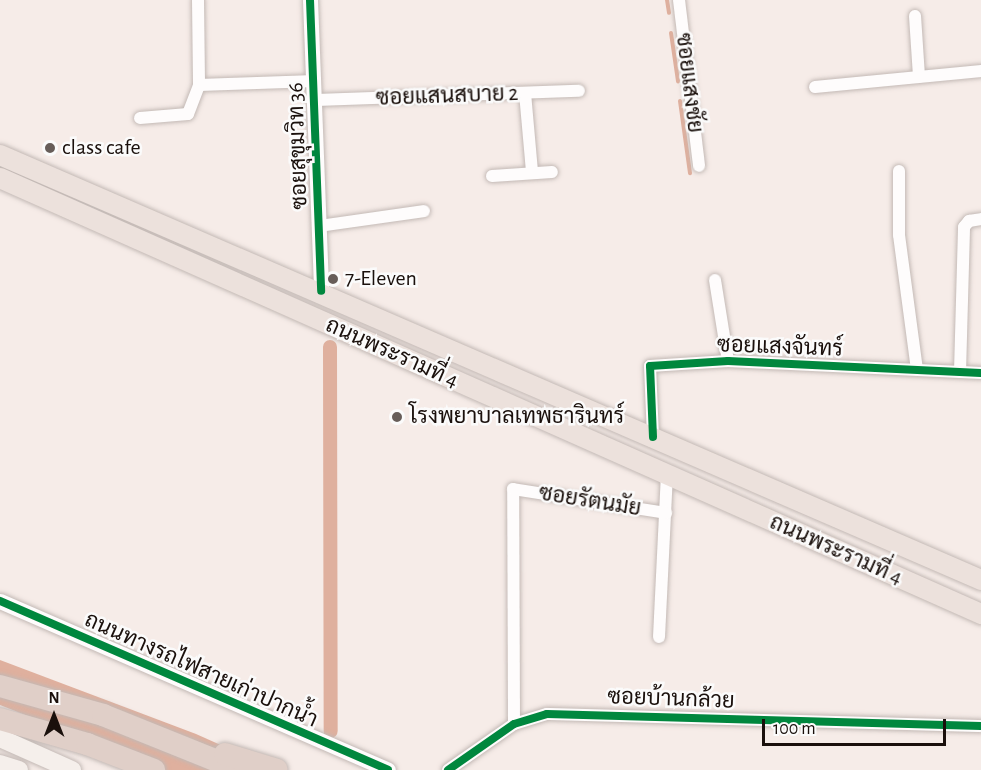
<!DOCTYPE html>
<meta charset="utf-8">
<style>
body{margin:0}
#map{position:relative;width:981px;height:770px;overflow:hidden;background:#f6ece8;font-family:"Alegreya Sans",Sarabun,sans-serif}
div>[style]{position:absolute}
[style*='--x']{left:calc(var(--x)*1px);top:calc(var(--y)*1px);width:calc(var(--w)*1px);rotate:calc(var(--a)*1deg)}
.water>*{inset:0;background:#dfb09e}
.stream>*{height:4px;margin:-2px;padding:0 2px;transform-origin:2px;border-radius:2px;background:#dfb09e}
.canal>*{height:14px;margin:-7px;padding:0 7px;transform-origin:7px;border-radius:7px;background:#dfb09e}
.roads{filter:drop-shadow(0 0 2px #c3b9b5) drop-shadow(0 0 2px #c3b9b5)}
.minor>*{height:12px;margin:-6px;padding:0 6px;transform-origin:6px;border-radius:6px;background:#fefcfc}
.tertiary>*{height:15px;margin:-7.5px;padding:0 7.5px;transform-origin:7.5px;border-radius:7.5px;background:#fefcfc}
.secondary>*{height:18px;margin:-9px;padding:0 9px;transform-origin:9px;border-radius:9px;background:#f5efeb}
.primary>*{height:20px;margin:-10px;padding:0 10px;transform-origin:10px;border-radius:10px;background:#ece1dc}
.motorway>*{height:22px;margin:-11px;padding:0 11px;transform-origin:11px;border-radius:11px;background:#e0cfc8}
.cycleway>*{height:8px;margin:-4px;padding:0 4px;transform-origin:4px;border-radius:4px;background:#00873e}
.dots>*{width:16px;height:16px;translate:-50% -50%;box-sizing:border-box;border:3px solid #fbfbfb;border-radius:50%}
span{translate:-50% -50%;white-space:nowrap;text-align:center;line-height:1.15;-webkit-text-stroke:5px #fbfbfb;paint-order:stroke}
.street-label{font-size:22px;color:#1a100c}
.poi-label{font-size:22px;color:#1a100c}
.left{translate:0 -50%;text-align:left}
.north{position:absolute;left:24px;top:686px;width:60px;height:60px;-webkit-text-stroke:4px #fbfbfb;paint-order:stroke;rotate:0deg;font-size:16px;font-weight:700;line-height:24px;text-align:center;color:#1a100c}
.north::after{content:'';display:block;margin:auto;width:21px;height:27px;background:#1a100c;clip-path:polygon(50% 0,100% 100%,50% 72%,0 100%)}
.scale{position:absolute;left:762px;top:719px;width:184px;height:27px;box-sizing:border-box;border:3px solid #1a100c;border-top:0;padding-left:8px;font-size:18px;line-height:21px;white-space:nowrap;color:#1a100c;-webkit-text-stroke:4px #fbfbfb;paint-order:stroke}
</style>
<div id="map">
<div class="water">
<i style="clip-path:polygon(0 660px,196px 734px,277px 770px,165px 770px,0 705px)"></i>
</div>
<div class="stream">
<i style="--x:667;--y:0;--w:13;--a:81"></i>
<i style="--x:671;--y:33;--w:49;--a:81.7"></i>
<i style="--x:680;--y:101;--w:73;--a:82.1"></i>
</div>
<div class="canal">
<i style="--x:330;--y:347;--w:384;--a:89.9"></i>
</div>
<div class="roads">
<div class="minor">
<i style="--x:198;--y:0;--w:85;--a:89.3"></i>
<i style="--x:199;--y:85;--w:116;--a:-2"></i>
<i style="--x:679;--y:0;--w:167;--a:83.1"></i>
<i style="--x:915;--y:16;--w:61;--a:86.2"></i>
<i style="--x:815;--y:87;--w:167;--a:-5.5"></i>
<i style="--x:525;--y:93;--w:79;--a:84.9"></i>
<i style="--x:315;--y:100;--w:264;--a:-2"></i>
<i style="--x:140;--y:118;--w:48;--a:-4.8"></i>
<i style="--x:188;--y:114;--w:31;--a:-69"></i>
<i style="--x:899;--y:171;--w:64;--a:90"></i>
<i style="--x:899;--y:235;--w:136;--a:82.4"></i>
<i style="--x:492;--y:176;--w:60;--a:-3.8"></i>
<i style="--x:319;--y:226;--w:106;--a:-8.1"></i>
<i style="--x:715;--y:280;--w:82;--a:80.9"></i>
<i style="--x:960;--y:372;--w:145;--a:-88.4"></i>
<i style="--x:964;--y:227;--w:8;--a:-50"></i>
<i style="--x:969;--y:221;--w:12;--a:-9"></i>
<i style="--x:653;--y:437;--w:71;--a:-92.4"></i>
<i style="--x:650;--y:366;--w:78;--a:-3.7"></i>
<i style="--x:728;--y:361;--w:253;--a:2.7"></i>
<i style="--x:659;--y:637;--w:162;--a:-87.2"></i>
<i style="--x:514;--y:724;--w:235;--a:-90.2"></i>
<i style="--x:513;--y:489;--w:155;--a:8.9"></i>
<i style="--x:448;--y:770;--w:80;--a:-34.9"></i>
<i style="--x:514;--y:724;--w:34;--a:-17"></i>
<i style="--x:547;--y:714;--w:434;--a:1.6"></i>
</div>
<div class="tertiary">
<i style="--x:310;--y:0;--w:291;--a:87.8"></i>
<i style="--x:0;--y:601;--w:423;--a:23.5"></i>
</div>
<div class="secondary">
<i style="--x:0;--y:738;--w:79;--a:24"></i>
<i style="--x:0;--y:764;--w:20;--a:18"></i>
</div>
<div class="primary">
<i style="--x:0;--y:155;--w:1069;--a:23.42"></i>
<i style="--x:0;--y:178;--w:1074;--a:23.96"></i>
</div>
<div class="motorway">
<i style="--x:0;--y:686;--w:107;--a:15.7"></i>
<i style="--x:103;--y:715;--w:148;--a:21.9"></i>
<i style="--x:0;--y:719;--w:91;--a:16"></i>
<i style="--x:87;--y:744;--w:72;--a:21.2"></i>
<i style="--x:225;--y:754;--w:54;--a:17.1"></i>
</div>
</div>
<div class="cycleway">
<i style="--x:310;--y:0;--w:291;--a:87.8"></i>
<i style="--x:653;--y:437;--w:71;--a:-92.4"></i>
<i style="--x:650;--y:366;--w:78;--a:-3.7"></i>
<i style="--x:728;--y:361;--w:253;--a:2.7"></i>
<i style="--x:0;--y:601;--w:423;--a:23.5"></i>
<i style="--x:448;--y:770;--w:80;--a:-34.9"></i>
<i style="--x:514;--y:724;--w:34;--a:-17"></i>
<i style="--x:547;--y:714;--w:434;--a:1.6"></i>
</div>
<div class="dots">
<i style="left:50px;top:148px;background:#675d59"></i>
<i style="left:333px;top:279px;background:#675d59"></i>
<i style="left:397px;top:417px;background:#675d59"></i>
</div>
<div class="street-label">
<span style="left:689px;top:83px;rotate:83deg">ซอยแสงชัย</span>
<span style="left:447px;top:96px;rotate:-2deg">ซอยแสนสบาย 2</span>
<span style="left:298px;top:146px;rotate:-92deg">ซอยสุขุมวิท 36</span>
<span style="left:780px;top:347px;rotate:2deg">ซอยแสงจันทร์</span>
<span style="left:392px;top:353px;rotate:24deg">ถนนพระรามที่ 4</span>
<span style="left:590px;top:501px;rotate:9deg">ซอยรัตนมัย</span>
<span style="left:836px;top:550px;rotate:24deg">ถนนพระรามที่ 4</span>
<span style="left:201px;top:670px;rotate:24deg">ถนนทางรถไฟสายเก่าปากน้ำ</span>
<span style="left:671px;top:699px;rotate:2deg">ซอยบ้านกล้วย</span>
</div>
<div class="poi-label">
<span class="left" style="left:62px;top:148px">class cafe</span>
<span class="left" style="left:345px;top:279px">7-Eleven</span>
<span class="left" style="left:409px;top:417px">โรงพยาบาลเทพธารินทร์</span>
</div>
<div class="north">N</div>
<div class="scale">100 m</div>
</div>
